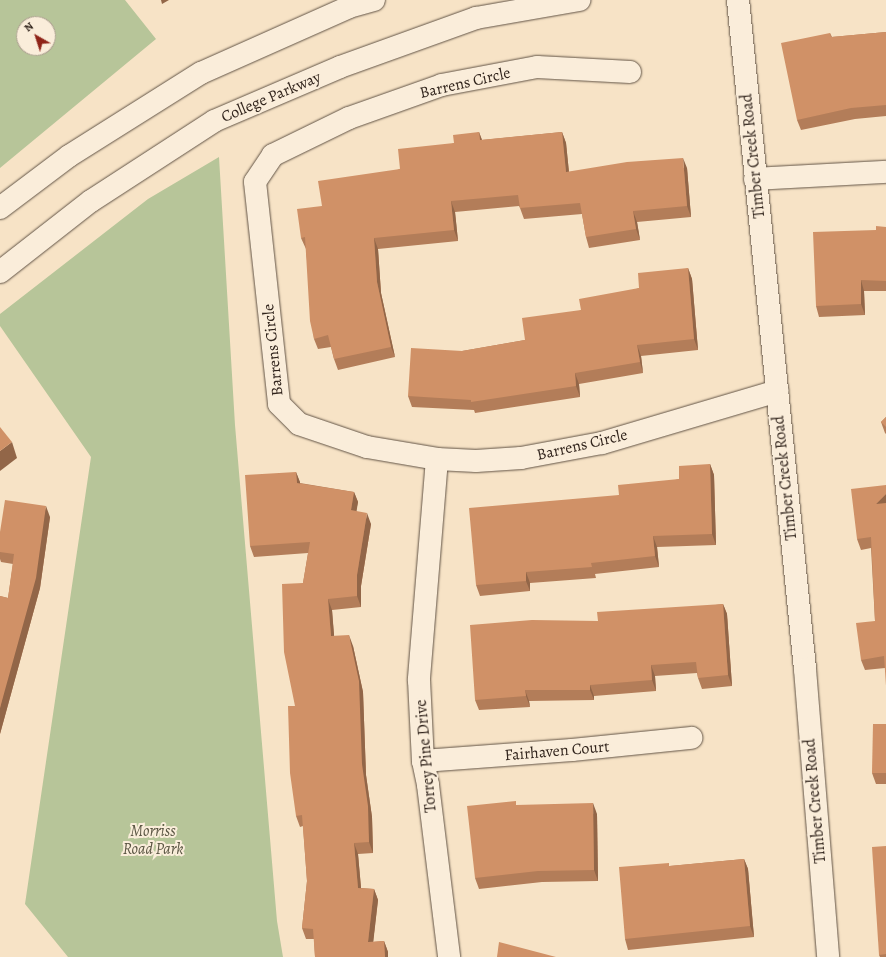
<!DOCTYPE html>
<style>
body{margin:0}
#map{position:relative;width:886px;height:957px;overflow:hidden;background:#f7e3c6;font-family:Alegreya,serif}
div>[style]{position:absolute}
[style*='--x']{left:calc(var(--x)*1px);top:calc(var(--y)*1px);width:calc(var(--w)*1px);rotate:calc(var(--a)*1deg)}
.green>*{inset:0;background:#b7c599}
.roads{filter:drop-shadow(0 0 1px #625446) drop-shadow(0 0 1px #625446)}
.street>*{height:22px;margin:-11px;padding:0 11px;transform-origin:11px;border-radius:11px;background:#faedda}
.secondary>*{height:22px;margin:-11px;padding:0 11px;transform-origin:11px;border-radius:11px;background:#faedda}
.wall>*{inset:0;background:#b37d59}
.shaded-wall>*{inset:0;background:#926648}
.building>*{inset:0;background:#d09167}
span{translate:-50% -50%;white-space:nowrap;text-align:center;line-height:1.15;-webkit-text-stroke:4px #faedda;paint-order:stroke}
.street-label{font-size:16px;color:#31241c}
.park-label{font-size:16px;color:#595442;font-style:italic}
.north{position:absolute;left:16px;top:16px;width:40px;height:40px;box-sizing:border-box;background:#faedda;border:1px solid #aa9d8e;border-radius:50%;rotate:321deg;font-size:11px;font-weight:700;line-height:16px;text-align:center;color:#31241c}
.north::after{content:'';display:block;margin:auto;width:14px;height:18px;background:#8f2418;clip-path:polygon(50% 0,100% 100%,50% 72%,0 100%)}
</style>
<div id="map">
<div class="green">
<i style="clip-path:polygon(evenodd,0 0,125px 0,156px 39px,0 168px,0 0,24px 24px,48px 24px,48px 48px,24px 48px,24px 24px)"></i>
<i style="clip-path:polygon(219px 157px,235px 425px,277px 921px,283px 957px,68px 957px,25px 904px,91px 457px,0 326px,0 314px,148px 199px)"></i>
</div>
<div class="roads">
<div class="street">
<i style="--x:630;--y:72;--w:93;--a:-176.9"></i>
<i style="--x:537;--y:67;--w:97;--a:169.3"></i>
<i style="--x:442;--y:85;--w:99;--a:160.5"></i>
<i style="--x:349;--y:118;--w:85;--a:154"></i>
<i style="--x:273;--y:155;--w:32;--a:124"></i>
<i style="--x:255;--y:182;--w:223;--a:83.8"></i>
<i style="--x:279;--y:404;--w:28;--a:45"></i>
<i style="--x:299;--y:424;--w:72;--a:18.7"></i>
<i style="--x:367;--y:447;--w:71;--a:9.7"></i>
<i style="--x:437;--y:459;--w:39;--a:3"></i>
<i style="--x:476;--y:461;--w:45;--a:-3.8"></i>
<i style="--x:521;--y:458;--w:82;--a:-10.5"></i>
<i style="--x:602;--y:443;--w:183;--a:-16.5"></i>
<i style="--x:755;--y:179;--w:131;--a:-3.1"></i>
<i style="--x:437;--y:459;--w:222;--a:94.7"></i>
<i style="--x:419;--y:680;--w:81;--a:87.2"></i>
<i style="--x:423;--y:761;--w:25;--a:78"></i>
<i style="--x:428;--y:785;--w:173;--a:83"></i>
<i style="--x:423;--y:761;--w:149;--a:-4.2"></i>
<i style="--x:572;--y:750;--w:120;--a:-5.8"></i>
</div>
<div class="secondary">
<i style="--x:738;--y:0;--w:672;--a:84.28"></i>
<i style="--x:805;--y:669;--w:289;--a:85.4"></i>
<i style="--x:0;--y:208;--w:86;--a:-37"></i>
<i style="--x:69;--y:156;--w:156;--a:-32.2"></i>
<i style="--x:201;--y:73;--w:162;--a:-24"></i>
<i style="--x:349;--y:7;--w:26;--a:-16"></i>
<i style="--x:0;--y:272;--w:115;--a:-38"></i>
<i style="--x:91;--y:201;--w:147;--a:-33"></i>
<i style="--x:214;--y:121;--w:137;--a:-23.2"></i>
<i style="--x:340;--y:67;--w:145;--a:-19.8"></i>
<i style="--x:476;--y:18;--w:105;--a:-9.9"></i>
</div>
</div>
<div class="wall">
<i style="clip-path:polygon(886px 32px,886px 116px,855px 119px,801px 130px,797px 120px,830px 33px,832px 37px)"></i>
<i style="clip-path:polygon(479px 132px,482px 140px,562px 132px,566px 143px,569px 172px,687px 168px,691px 217px,637px 222px,640px 240px,589px 248px,586px 237px,582px 214px,524px 219px,520px 208px,519px 206px,455px 212px,458px 241px,378px 249px,381px 293px,395px 357px,338px 370px,334px 359px,331px 347px,318px 349px,314px 339px,306px 249px,301px 238px,322px 206px,454px 143px)"></i>
<i style="clip-path:polygon(886px 227px,886px 291px,864px 291px,865px 315px,819px 317px,816px 306px,876px 230px)"></i>
<i style="clip-path:polygon(688px 268px,692px 279px,698px 350px,641px 356px,643px 373px,579px 384px,580px 397px,475px 413px,474px 410px,412px 407px,408px 396px,462px 351px,525px 340px,581px 310px,639px 288px)"></i>
<i style="clip-path:polygon(886px 417px,886px 434px,885px 433px,881px 422px)"></i>
<i style="clip-path:polygon(710px 464px,714px 475px,716px 545px,657px 547px,659px 567px,595px 574px,596px 578px,530px 583px,530px 591px,480px 596px,476px 585px,619px 495px,679px 479px)"></i>
<i style="clip-path:polygon(296px 472px,300px 483px,354px 492px,358px 502px,356px 511px,371px 524px,361px 586px,361px 607px,332px 610px,334px 636px,353px 646px,363px 692px,366px 775px,372px 817px,373px 853px,358px 854px,361px 888px,374px 889px,378px 900px,373px 942px,384px 941px,388px 952px,388px 957px,315px 957px,314px 939px,306px 939px,302px 928px,307px 881px,303px 826px,300px 827px,296px 816px,295px 706px,303px 583px,308px 553px,254px 557px,250px 546px)"></i>
<i style="clip-path:polygon(886px 485px,885px 668px,865px 670px,861px 660px,875px 621px,871px 548px,861px 550px,857px 539px)"></i>
<i style="clip-path:polygon(50px 517px,40px 588px,0 734px,0 596px,8px 598px,13px 564px,1px 562px,0 559px,0 532px)"></i>
<i style="clip-path:polygon(723px 604px,727px 614px,732px 686px,702px 689px,698px 678px,697px 673px,655px 676px,656px 691px,594px 696px,594px 700px,529px 701px,530px 707px,479px 710px,475px 700px,598px 621px)"></i>
<i style="clip-path:polygon(886px 724px,886px 784px,876px 784px,872px 773px)"></i>
<i style="clip-path:polygon(517px 805px,597px 814px,598px 881px,542px 882px,479px 889px,475px 878px)"></i>
<i style="clip-path:polygon(886px 846px,886px 957px,880px 957px,879px 955px)"></i>
<i style="clip-path:polygon(744px 859px,748px 869px,754px 937px,628px 950px,625px 939px,670px 866px)"></i>
</div>
<div class="shaded-wall">
<i style="clip-path:polygon(161px 0,169px 0,162px 4px)"></i>
<i style="clip-path:polygon(479px 132px,483px 143px,480px 140px)"></i>
<i style="clip-path:polygon(562px 132px,566px 143px,570px 183px,566px 172px)"></i>
<i style="clip-path:polygon(683px 158px,687px 168px,691px 217px,687px 206px)"></i>
<i style="clip-path:polygon(451px 201px,455px 212px,458px 241px,454px 230px)"></i>
<i style="clip-path:polygon(633px 211px,637px 222px,640px 240px,636px 229px)"></i>
<i style="clip-path:polygon(374px 238px,378px 249px,381px 293px,395px 357px,391px 347px,377px 282px)"></i>
<i style="clip-path:polygon(688px 268px,692px 279px,698px 350px,694px 339px)"></i>
<i style="clip-path:polygon(861px 280px,864px 291px,865px 315px,861px 304px)"></i>
<i style="clip-path:polygon(637px 345px,641px 356px,643px 373px,640px 362px)"></i>
<i style="clip-path:polygon(575px 373px,579px 384px,580px 397px,576px 386px)"></i>
<i style="clip-path:polygon(12px 442px,17px 458px,0 471px,0 451px)"></i>
<i style="clip-path:polygon(710px 464px,714px 475px,716px 545px,712px 534px)"></i>
<i style="clip-path:polygon(296px 472px,300px 482px,300px 494px,297px 483px)"></i>
<i style="clip-path:polygon(354px 492px,358px 502px,355px 521px,351px 510px)"></i>
<i style="clip-path:polygon(886px 494px,886px 509px,876px 504px)"></i>
<i style="clip-path:polygon(46px 506px,50px 517px,40px 588px,0 734px,0 708px)"></i>
<i style="clip-path:polygon(367px 513px,371px 524px,361px 586px,361px 607px,357px 596px,357px 575px)"></i>
<i style="clip-path:polygon(653px 536px,657px 547px,659px 567px,655px 556px)"></i>
<i style="clip-path:polygon(526px 572px,530px 583px,530px 591px,526px 581px)"></i>
<i style="clip-path:polygon(328px 599px,332px 610px,335px 647px,331px 636px)"></i>
<i style="clip-path:polygon(723px 604px,727px 614px,732px 686px,728px 675px)"></i>
<i style="clip-path:polygon(349px 635px,353px 646px,363px 692px,366px 775px,372px 817px,373px 853px,369px 842px)"></i>
<i style="clip-path:polygon(651px 665px,655px 676px,656px 691px,652px 680px)"></i>
<i style="clip-path:polygon(590px 685px,594px 696px,594px 700px,590px 690px)"></i>
<i style="clip-path:polygon(525px 690px,529px 701px,530px 707px,526px 696px)"></i>
<i style="clip-path:polygon(593px 803px,597px 814px,598px 881px,594px 870px)"></i>
<i style="clip-path:polygon(354px 843px,358px 854px,362px 899px,358px 888px)"></i>
<i style="clip-path:polygon(744px 859px,748px 869px,754px 937px,750px 926px)"></i>
<i style="clip-path:polygon(374px 889px,378px 900px,372px 953px,368px 942px)"></i>
<i style="clip-path:polygon(384px 941px,388px 952px,388px 957px,385px 957px)"></i>
</div>
<div class="building">
<i style="clip-path:polygon(886px 32px,886px 105px,851px 108px,797px 120px,781px 43px,830px 33px,831px 37px)"></i>
<i style="clip-path:polygon(479px 132px,480px 140px,562px 132px,566px 172px,627px 162px,683px 158px,687px 206px,633px 211px,636px 229px,586px 237px,580px 203px,520px 208px,518px 195px,451px 201px,454px 230px,374px 238px,377px 282px,391px 347px,334px 359px,328px 335px,314px 339px,310px 321px,305px 237px,301px 238px,297px 209px,322px 206px,318px 181px,400px 169px,398px 149px,454px 143px,453px 135px)"></i>
<i style="clip-path:polygon(876px 226px,886px 227px,886px 281px,861px 280px,861px 304px,816px 306px,813px 232px,876px 230px)"></i>
<i style="clip-path:polygon(688px 268px,694px 339px,637px 345px,640px 362px,575px 373px,576px 386px,471px 402px,471px 400px,408px 396px,411px 348px,462px 351px,525px 340px,522px 318px,581px 310px,579px 299px,639px 288px,638px 273px)"></i>
<i style="clip-path:polygon(886px 417px,886px 427px,881px 422px)"></i>
<i style="clip-path:polygon(0 427px,12px 442px,0 451px)"></i>
<i style="clip-path:polygon(710px 464px,712px 534px,653px 536px,655px 556px,591px 563px,592px 567px,526px 572px,526px 581px,476px 585px,469px 508px,619px 495px,618px 485px,679px 479px,679px 466px)"></i>
<i style="clip-path:polygon(296px 472px,297px 483px,354px 492px,351px 510px,367px 513px,357px 575px,357px 596px,328px 599px,331px 636px,349px 635px,359px 681px,362px 764px,368px 806px,369px 842px,354px 843px,358px 888px,374px 889px,368px 942px,384px 941px,385px 957px,315px 957px,313px 929px,302px 928px,307px 881px,302px 815px,296px 816px,290px 773px,288px 706px,295px 706px,284px 652px,282px 584px,303px 583px,310px 542px,250px 546px,245px 475px)"></i>
<i style="clip-path:polygon(886px 485px,886px 494px,876px 504px,886px 503px,886px 686px,884px 656px,861px 660px,856px 623px,875px 621px,871px 537px,857px 539px,851px 489px)"></i>
<i style="clip-path:polygon(5px 500px,46px 506px,36px 578px,0 708px,0 596px,8px 598px,14px 554px,0 552px,0 532px)"></i>
<i style="clip-path:polygon(723px 604px,728px 675px,698px 678px,696px 662px,651px 665px,652px 680px,590px 685px,590px 690px,525px 690px,526px 696px,475px 700px,470px 625px,532px 620px,598px 621px,597px 612px)"></i>
<i style="clip-path:polygon(873px 724px,886px 724px,886px 773px,872px 773px)"></i>
<i style="clip-path:polygon(516px 801px,516px 805px,593px 803px,594px 870px,538px 871px,475px 878px,467px 806px)"></i>
<i style="clip-path:polygon(886px 846px,886px 954px,879px 955px,872px 847px)"></i>
<i style="clip-path:polygon(744px 859px,750px 926px,625px 939px,619px 867px,669px 863px,669px 866px)"></i>
<i style="clip-path:polygon(499px 942px,556px 957px,497px 957px)"></i>
</div>
<div class="street-label">
<span style="left:465px;top:83px;rotate:-13deg">Barrens Circle</span>
<span style="left:271px;top:97px;rotate:-23deg">College Parkway</span>
<span style="left:753px;top:156px;rotate:-96deg">Timber Creek Road</span>
<span style="left:273px;top:350px;rotate:-96deg">Barrens Circle</span>
<span style="left:582px;top:445px;rotate:-13deg">Barrens Circle</span>
<span style="left:785px;top:478px;rotate:-96deg">Timber Creek Road</span>
<span style="left:557px;top:751px;rotate:-5deg">Fairhaven Court</span>
<span style="left:426px;top:756px;rotate:-95deg">Torrey Pine Drive</span>
<span style="left:815px;top:801px;rotate:-95deg">Timber Creek Road</span>
</div>
<div class="park-label">
<span style="left:153px;top:840px">Morriss<br>Road Park</span>
</div>
<div class="north">N</div>
</div>
